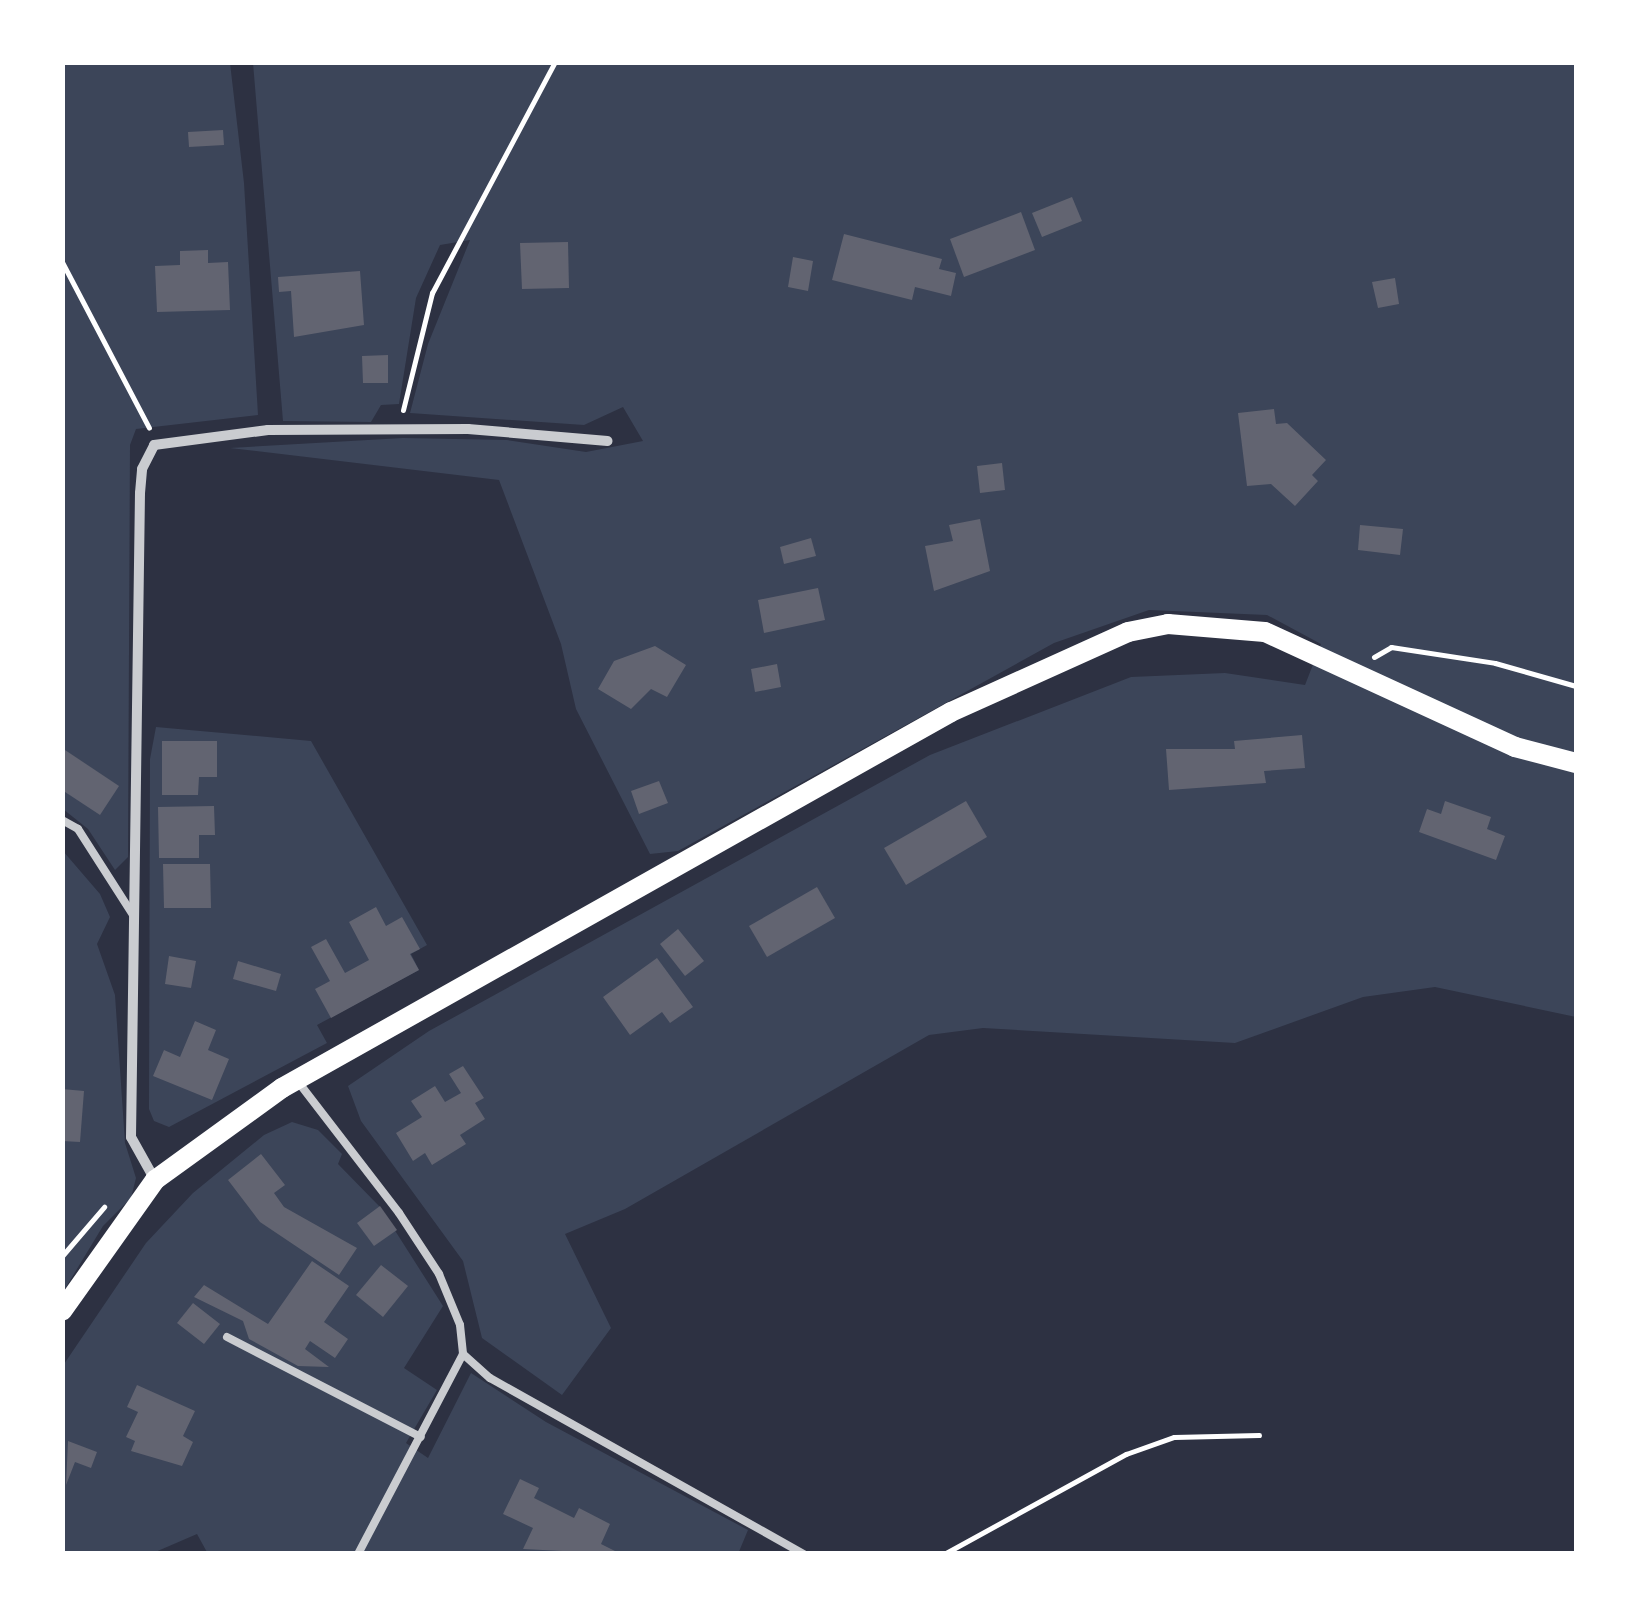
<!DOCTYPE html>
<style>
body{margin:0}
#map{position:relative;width:1639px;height:1616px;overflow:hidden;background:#2d3142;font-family:"Work Sans",sans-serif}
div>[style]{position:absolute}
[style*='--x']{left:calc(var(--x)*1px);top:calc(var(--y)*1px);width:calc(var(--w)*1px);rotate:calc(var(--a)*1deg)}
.green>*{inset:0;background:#3c4559}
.building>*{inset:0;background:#626471}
.path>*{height:5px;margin:-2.5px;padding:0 2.5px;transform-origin:2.5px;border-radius:2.5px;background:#fff}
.service>*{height:8px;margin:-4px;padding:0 4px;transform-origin:4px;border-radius:4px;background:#caccd0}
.minor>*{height:10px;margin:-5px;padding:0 5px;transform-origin:5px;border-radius:5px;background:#caccd0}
.secondary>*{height:20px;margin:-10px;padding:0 10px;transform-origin:10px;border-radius:10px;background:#fff}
span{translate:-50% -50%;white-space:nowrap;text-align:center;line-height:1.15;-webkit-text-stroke:10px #fff;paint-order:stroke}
.frame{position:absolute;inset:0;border:65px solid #fff;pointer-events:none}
</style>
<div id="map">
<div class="green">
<i style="clip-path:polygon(62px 63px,230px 63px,244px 183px,258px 415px,136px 429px,130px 445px,128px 857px,115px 870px,88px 829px,63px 809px)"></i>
<i style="clip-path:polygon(253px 63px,1576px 63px,1576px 1017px,1435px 987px,1363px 997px,1235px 1043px,983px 1028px,929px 1035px,625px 1209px,565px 1234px,611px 1328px,562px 1395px,482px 1338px,463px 1261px,361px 1121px,348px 1086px,429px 1031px,930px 755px,1131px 677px,1225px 673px,1305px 685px,1321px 644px,1267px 615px,1149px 610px,1054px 643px,678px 851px,650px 854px,576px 709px,561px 644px,499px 480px,230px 448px,403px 438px,507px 440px,586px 452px,643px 441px,623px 407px,584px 425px,410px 413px,428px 344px,470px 240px,440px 245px,416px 298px,399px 404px,381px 405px,371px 422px,283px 421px)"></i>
<i style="clip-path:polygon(156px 727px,311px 741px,427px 945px,411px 954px,419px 970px,317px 1025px,327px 1043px,169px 1127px,154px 1121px,149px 1109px,150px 759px)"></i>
<i style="clip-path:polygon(63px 851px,100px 894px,110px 917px,97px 944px,115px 995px,125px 1143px,136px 1178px,131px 1198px,103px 1226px,63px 1292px)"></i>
<i style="clip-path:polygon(292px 1122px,318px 1130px,342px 1154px,338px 1164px,380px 1207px,443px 1306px,404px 1368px,437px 1390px,406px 1443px,428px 1458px,471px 1373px,546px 1422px,748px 1530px,738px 1554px,208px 1554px,197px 1534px,153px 1553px,63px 1553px,62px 1367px,146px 1243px,193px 1193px,264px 1135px)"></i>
</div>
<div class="building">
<i style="clip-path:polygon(223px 130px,224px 145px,189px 147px,188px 132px)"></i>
<i style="clip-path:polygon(1072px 197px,1082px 221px,1042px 237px,1032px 213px)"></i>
<i style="clip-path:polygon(1021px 212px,1035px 250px,964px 277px,950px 239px)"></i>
<i style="clip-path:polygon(844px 234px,942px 259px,939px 269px,956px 273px,951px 296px,915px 287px,912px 300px,832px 280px)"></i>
<i style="clip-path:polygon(568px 242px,569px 288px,522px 289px,520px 243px)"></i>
<i style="clip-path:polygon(208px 250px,208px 263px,228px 262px,230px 310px,157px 312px,155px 266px,180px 265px,180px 251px)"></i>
<i style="clip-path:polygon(793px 257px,813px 261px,808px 291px,788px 287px)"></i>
<i style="clip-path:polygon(360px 271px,364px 325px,294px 337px,291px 291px,279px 292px,278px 277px)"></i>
<i style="clip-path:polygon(1395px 278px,1399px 304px,1378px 308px,1372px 282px)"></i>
<i style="clip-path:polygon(388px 355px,388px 383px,363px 383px,362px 356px)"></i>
<i style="clip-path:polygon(1274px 409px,1276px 424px,1287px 423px,1326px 460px,1312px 475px,1318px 481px,1295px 506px,1271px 484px,1247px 486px,1238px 413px)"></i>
<i style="clip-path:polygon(1002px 463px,1005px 490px,980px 493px,977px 466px)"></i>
<i style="clip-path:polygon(980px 519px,990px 571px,934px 591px,925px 546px,953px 541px,949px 525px)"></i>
<i style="clip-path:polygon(1360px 525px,1403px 529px,1400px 555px,1358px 550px)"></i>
<i style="clip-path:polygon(811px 538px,816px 556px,784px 564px,780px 547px)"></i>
<i style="clip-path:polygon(818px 588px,825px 620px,764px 633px,758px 600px)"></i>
<i style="clip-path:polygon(655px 646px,686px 665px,667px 697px,651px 689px,631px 709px,598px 689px,614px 661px)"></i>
<i style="clip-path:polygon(777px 664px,781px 687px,755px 692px,751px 669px)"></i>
<i style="clip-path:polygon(1302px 735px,1305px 768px,1264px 771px,1266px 783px,1169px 790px,1166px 749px,1235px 749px,1234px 741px)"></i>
<i style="clip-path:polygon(162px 741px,217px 741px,217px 777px,199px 777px,198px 795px,162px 795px)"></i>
<i style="clip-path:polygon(62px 748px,119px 786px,100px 815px,62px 790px)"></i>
<i style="clip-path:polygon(659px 781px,668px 803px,639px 814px,631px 791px)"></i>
<i style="clip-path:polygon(966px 801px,987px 837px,906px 885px,884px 848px)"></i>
<i style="clip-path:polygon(1445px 801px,1491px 817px,1487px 829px,1505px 836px,1496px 860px,1419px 832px,1427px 809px,1441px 814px)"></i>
<i style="clip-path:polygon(214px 806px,215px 835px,199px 835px,199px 858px,159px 858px,158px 807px)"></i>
<i style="clip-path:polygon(163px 864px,210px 864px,211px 908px,164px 908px)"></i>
<i style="clip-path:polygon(817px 887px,835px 918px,767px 957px,749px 926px)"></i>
<i style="clip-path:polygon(376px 907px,386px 926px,402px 917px,420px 949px,410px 954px,419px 970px,331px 1018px,315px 989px,330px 981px,311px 947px,326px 939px,345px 973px,369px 960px,349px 922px)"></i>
<i style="clip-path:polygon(678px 929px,704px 961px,685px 976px,660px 944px)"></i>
<i style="clip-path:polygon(169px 956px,196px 961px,191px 988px,165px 984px)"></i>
<i style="clip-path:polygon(657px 958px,693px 1007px,670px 1023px,662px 1012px,630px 1035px,603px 997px)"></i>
<i style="clip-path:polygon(238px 961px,281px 974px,276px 991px,233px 979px)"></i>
<i style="clip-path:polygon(195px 1021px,216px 1030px,208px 1050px,229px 1059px,212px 1100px,153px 1076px,164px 1050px,180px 1057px)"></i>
<i style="clip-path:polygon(463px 1066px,484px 1098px,475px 1103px,485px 1119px,460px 1135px,466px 1144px,432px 1165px,425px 1153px,413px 1161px,396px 1133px,422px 1117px,411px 1101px,435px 1086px,445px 1102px,461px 1093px,449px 1074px)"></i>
<i style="clip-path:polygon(62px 1089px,84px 1091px,80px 1142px,62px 1141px)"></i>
<i style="clip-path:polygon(261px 1154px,285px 1185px,274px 1193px,284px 1207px,357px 1248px,339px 1275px,260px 1222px,228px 1180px)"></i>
<i style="clip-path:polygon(380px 1206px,397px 1230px,374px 1246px,357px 1223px)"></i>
<i style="clip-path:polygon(312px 1261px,349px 1286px,324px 1322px,348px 1339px,335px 1358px,310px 1341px,305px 1349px,329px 1367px,298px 1366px,249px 1339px,243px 1321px,194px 1297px,204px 1285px,268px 1324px)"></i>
<i style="clip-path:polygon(381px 1265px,408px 1286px,383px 1317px,356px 1295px)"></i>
<i style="clip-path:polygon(193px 1303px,220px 1324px,204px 1344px,177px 1323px)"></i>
<i style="clip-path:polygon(137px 1385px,195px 1411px,183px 1436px,193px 1442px,182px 1466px,131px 1451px,135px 1441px,126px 1437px,138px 1412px,127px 1407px)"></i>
<i style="clip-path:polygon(68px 1441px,97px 1452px,91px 1468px,75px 1462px,66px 1485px)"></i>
<i style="clip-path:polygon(520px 1479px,539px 1488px,534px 1498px,574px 1518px,579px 1508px,610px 1524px,601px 1544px,621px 1554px,523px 1549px,533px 1528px,503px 1514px)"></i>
</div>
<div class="path">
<i style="--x:62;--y:262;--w:187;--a:62.3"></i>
<i style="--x:403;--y:410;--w:121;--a:-76.1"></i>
<i style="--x:432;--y:293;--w:262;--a:-62"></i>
<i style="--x:1374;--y:657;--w:20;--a:-30"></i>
<i style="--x:1391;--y:647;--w:105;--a:8.7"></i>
<i style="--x:1495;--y:663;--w:84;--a:15.9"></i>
<i style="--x:62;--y:1256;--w:65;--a:-49.4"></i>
<i style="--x:944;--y:1554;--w:208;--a:-28.8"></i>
<i style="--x:1126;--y:1454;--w:51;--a:-19.5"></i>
<i style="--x:1174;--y:1437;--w:85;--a:-1.3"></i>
</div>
<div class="service">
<i style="--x:62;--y:820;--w:18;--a:29"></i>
<i style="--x:78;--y:829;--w:102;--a:57.4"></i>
<i style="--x:299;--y:1083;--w:164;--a:52.4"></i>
<i style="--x:399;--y:1213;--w:73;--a:56.7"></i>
<i style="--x:439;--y:1274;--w:55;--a:67.6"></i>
<i style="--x:460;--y:1325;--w:29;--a:84"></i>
<i style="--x:463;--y:1354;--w:226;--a:117.7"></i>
<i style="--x:227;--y:1337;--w:218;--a:27.3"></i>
<i style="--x:463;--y:1354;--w:36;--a:42"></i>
<i style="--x:490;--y:1378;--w:360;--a:29.3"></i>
</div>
<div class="minor">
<i style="--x:155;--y:1180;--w:49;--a:-119.2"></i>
<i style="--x:131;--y:1137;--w:644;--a:-89.2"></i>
<i style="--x:140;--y:493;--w:24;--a:-85"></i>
<i style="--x:142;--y:469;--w:27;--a:-63"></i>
<i style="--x:154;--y:445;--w:115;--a:-7.5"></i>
<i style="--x:268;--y:430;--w:200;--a:-0.3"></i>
<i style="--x:468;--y:429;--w:140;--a:4.9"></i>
</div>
<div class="secondary">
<i style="--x:62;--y:1311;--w:161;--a:-54.6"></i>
<i style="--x:155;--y:1180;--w:157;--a:-35.9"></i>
<i style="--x:282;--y:1088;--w:767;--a:-29.34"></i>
<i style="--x:951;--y:712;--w:194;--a:-24.3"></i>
<i style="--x:1128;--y:632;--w:41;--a:-11.3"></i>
<i style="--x:1168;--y:624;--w:97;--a:4.7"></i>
<i style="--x:1265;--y:632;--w:275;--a:24.7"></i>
<i style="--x:1515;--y:747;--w:63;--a:14.7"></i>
</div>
<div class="frame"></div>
</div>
